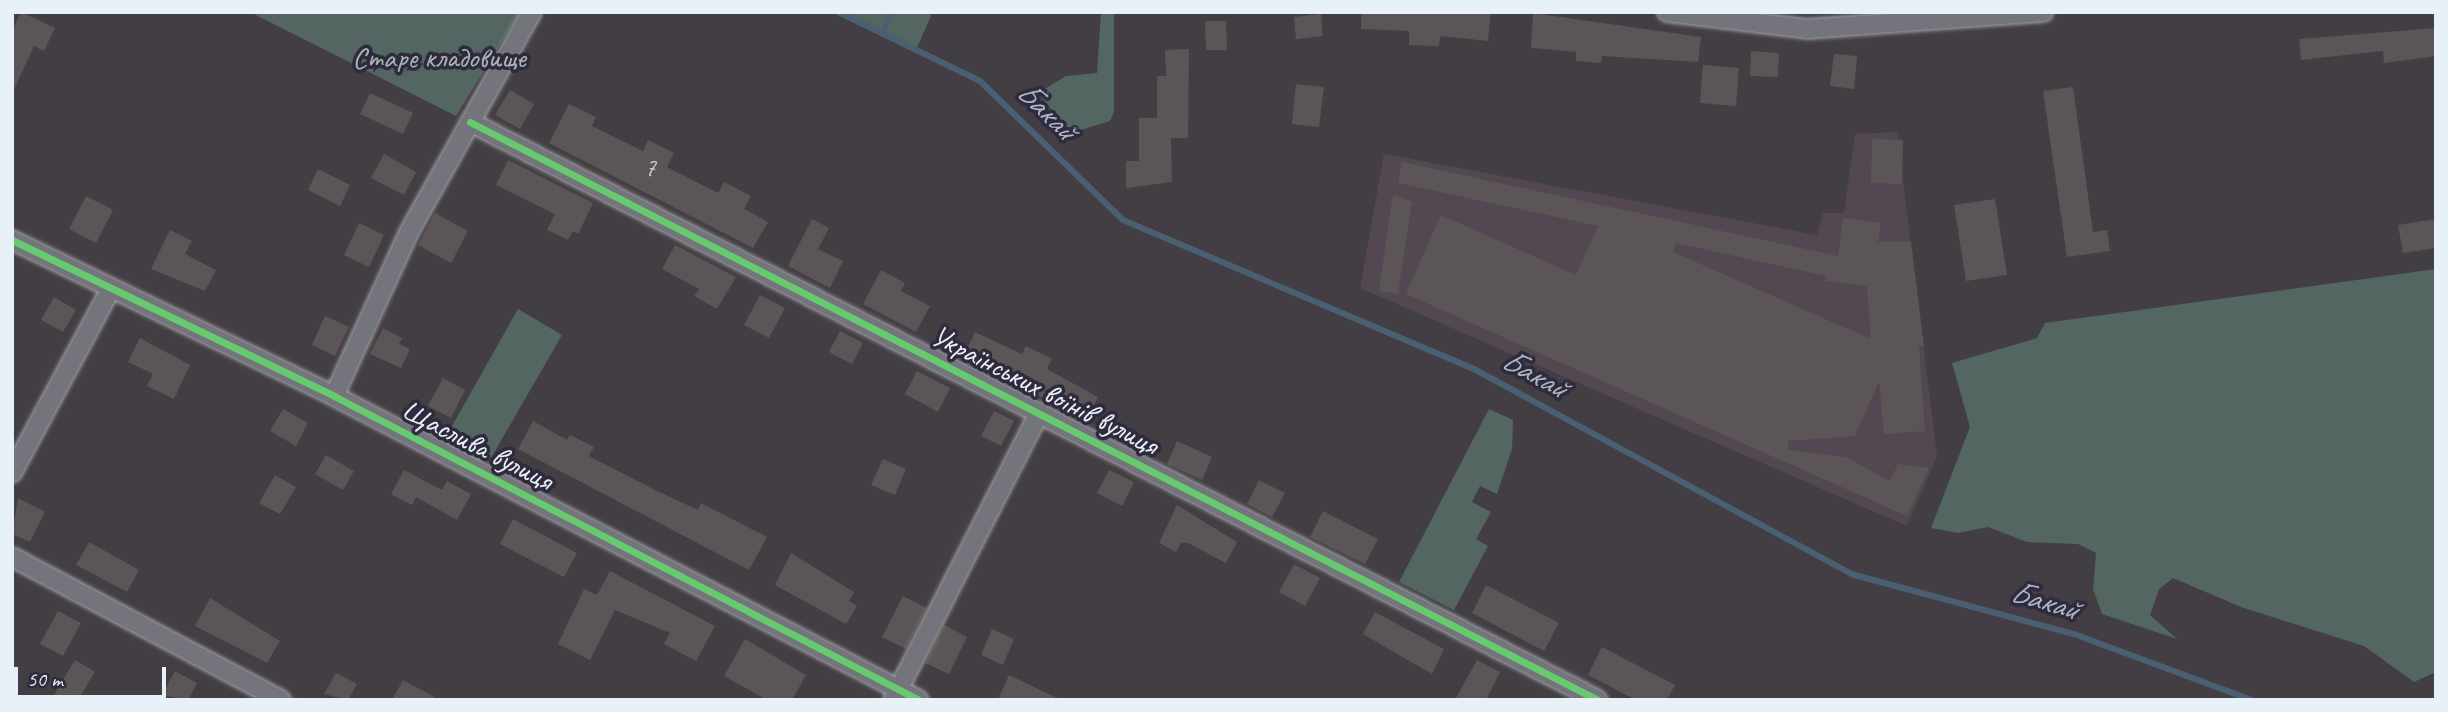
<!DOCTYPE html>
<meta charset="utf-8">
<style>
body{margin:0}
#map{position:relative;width:2448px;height:712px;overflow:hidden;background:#433e44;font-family:Caveat,sans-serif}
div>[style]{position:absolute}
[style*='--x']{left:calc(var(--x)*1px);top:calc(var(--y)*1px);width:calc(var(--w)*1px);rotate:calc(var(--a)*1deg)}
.built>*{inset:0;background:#534851}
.green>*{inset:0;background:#546661}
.stream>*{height:6px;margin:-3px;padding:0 3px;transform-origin:3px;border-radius:3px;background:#4a6072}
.building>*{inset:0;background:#5b5557}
.roads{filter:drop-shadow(0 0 2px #a0a0a4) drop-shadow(0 0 2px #a0a0a4)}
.minor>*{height:18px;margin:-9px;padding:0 9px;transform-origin:9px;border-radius:9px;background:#74757c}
.cycleway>*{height:7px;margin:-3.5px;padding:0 3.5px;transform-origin:3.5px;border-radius:3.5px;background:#67ca6e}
span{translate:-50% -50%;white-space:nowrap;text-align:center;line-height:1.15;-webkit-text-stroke:7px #2f2a3d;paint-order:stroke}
.number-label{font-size:26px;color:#c5cad0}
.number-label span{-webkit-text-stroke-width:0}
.park-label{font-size:30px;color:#a7b5b6}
.street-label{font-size:30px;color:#e8f1f8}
.water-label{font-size:32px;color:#a9b8c4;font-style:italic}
.frame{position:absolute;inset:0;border:14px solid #e8f1f8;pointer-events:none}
.scale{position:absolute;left:14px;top:667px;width:152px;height:32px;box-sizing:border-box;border:4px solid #e8f1f8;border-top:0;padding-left:9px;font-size:21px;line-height:24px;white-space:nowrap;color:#e8f1f8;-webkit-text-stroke:5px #2f2a3d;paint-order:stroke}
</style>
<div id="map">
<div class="built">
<i style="clip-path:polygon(1897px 132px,1937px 456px,1907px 526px,1360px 288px,1384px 154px,1817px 235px,1823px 213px,1844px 213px,1855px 134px)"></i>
</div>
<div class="green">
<i style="clip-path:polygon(250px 12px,520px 12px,456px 116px)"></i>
<i style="clip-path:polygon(838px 12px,930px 12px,931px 16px,916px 50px)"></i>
<i style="clip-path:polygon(1101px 12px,1114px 12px,1114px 112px,1110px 121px,1071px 133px,1038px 93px,1066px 76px,1097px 73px)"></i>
<i style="clip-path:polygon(2436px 269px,2436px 672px,2414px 682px,2364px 646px,2241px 607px,2173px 578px,2159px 589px,2150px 615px,2177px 639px,2102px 614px,2093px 589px,2096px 553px,2078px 544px,2027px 542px,1988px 527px,1958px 533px,1931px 528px,1970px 427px,1952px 363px,2037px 338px,2045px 323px)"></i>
<i style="clip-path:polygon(518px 309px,562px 335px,491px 458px,481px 463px,443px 442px)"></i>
<i style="clip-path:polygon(1489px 409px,1513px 420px,1512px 449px,1497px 494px,1480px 486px,1472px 502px,1491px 512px,1476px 539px,1488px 546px,1454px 610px,1399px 582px)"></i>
</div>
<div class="stream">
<i style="--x:838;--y:12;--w:158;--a:25.9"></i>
<i style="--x:980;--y:81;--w:199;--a:44.2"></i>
<i style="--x:1123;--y:220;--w:381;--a:23"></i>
<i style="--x:1474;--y:369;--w:429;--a:28.5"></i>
<i style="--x:1851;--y:574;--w:231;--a:15.1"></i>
<i style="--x:2074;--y:634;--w:189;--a:20.4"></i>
<i style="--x:883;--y:34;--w:23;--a:-70"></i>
</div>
<div class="building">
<i style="clip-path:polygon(21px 12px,55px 28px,44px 51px,34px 46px,12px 94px,12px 31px)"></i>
<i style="clip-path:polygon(1361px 12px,1491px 12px,1488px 41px,1440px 36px,1439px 46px,1409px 45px,1409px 31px,1361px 29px)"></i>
<i style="clip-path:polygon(1533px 13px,1701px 37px,1698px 62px,1602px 56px,1601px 63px,1576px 61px,1576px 52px,1531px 48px)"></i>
<i style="clip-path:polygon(1321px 14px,1323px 36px,1296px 39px,1294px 17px)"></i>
<i style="clip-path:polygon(1205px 21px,1226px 21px,1227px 50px,1206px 50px)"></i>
<i style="clip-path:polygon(2436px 28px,2436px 56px,2384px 63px,2383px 51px,2301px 60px,2299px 39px)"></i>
<i style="clip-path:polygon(1189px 49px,1188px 138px,1171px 138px,1172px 182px,1126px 188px,1126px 161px,1139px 161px,1139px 118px,1157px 118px,1157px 76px,1166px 76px,1165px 50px)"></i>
<i style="clip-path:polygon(1751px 51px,1779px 53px,1778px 77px,1750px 76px)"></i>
<i style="clip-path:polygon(1834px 54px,1857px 56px,1854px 89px,1830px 86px)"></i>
<i style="clip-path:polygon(1703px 65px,1739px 68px,1736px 106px,1700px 103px)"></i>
<i style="clip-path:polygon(1296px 84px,1324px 87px,1319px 127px,1292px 124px)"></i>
<i style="clip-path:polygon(2073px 87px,2093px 232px,2107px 230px,2110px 251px,2067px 257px,2043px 91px)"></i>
<i style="clip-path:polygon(510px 90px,534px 104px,520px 129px,495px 115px)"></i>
<i style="clip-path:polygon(370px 93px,413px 113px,403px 134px,360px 114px)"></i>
<i style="clip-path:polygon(569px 104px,596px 117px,592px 126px,643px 151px,648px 140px,674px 153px,667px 167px,718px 193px,724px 182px,751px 196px,744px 209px,768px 222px,753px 248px,549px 143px)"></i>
<i style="clip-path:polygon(1872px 139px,1903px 140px,1902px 184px,1871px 183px)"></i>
<i style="clip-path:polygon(384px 154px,416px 172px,404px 195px,371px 178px)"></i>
<i style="clip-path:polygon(508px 160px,593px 203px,578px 234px,573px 231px,568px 240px,547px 230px,555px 214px,496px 185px)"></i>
<i style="clip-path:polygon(evenodd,1402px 162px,1838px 256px,1843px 218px,1881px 223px,1878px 242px,1911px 241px,1924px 346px,1919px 346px,1925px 431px,1884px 434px,1879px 381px,1855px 436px,1788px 441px,1788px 450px,1846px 457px,1890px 481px,1898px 464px,1929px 468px,1907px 516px,1406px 294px,1441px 215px,1576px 275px,1598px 226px,1398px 183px,1402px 162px,1676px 243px,1826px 276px,1825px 281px,1867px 286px,1871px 339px,1673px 252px,1676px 243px)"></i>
<i style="clip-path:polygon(318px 169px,350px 185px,340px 206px,308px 190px)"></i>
<i style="clip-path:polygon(1393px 194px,1412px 202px,1398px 294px,1379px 291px)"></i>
<i style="clip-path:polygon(86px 196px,113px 210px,96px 243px,69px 229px)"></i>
<i style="clip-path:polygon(1995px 199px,2007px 275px,1966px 281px,1954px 205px)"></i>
<i style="clip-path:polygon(435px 213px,468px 231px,451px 263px,418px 245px)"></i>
<i style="clip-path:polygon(812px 219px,829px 228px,818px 249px,843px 261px,830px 288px,788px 266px)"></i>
<i style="clip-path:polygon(2436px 219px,2436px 248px,2403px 253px,2398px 225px)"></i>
<i style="clip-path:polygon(359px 223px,384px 235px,369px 267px,344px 255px)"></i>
<i style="clip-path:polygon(170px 230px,192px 241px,185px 254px,216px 270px,205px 291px,151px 269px)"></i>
<i style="clip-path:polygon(675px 245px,736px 277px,717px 309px,694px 296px,699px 289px,662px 269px)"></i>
<i style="clip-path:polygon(881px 270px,905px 283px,901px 291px,930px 306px,916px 332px,863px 304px)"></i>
<i style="clip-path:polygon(760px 295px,785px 308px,769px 338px,744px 325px)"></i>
<i style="clip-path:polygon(54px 297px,76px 310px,63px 332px,41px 320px)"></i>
<i style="clip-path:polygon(325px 316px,349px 327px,335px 356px,312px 345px)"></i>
<i style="clip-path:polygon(383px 328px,402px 338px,399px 344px,410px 349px,401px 368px,370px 354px)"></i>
<i style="clip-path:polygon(840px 331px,863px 343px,852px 364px,829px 352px)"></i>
<i style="clip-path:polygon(975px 332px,1022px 354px,1026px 346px,1052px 359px,1047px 369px,1098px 397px,1086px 421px,964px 356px)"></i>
<i style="clip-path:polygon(140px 338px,190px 365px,174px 399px,147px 386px,153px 374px,128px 362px)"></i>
<i style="clip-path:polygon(917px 371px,950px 388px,938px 412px,905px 394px)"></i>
<i style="clip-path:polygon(443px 378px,465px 390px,451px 418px,428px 406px)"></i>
<i style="clip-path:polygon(283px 409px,308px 423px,296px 446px,270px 431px)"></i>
<i style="clip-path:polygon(994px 411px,1014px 421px,1001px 446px,981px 436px)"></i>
<i style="clip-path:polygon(533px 421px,567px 440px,570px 435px,594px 447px,589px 456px,655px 490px,698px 510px,701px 503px,767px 537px,749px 570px,518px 449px)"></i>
<i style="clip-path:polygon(1177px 441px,1212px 457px,1202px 480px,1167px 464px)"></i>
<i style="clip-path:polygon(326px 455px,354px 471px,343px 490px,315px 474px)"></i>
<i style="clip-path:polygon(883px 459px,906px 469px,895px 495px,871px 485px)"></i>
<i style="clip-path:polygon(404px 470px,442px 490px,447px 481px,471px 494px,457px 520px,416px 497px,412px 505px,391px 494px)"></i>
<i style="clip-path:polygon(1109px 470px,1134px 482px,1122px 506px,1097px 493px)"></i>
<i style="clip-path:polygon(275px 475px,296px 487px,280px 514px,259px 503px)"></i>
<i style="clip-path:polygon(1259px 480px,1285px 493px,1272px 517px,1247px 504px)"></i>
<i style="clip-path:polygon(18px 498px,45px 512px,30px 542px,12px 534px)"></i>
<i style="clip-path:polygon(1177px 505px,1237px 542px,1226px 563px,1188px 543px,1181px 543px,1176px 552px,1159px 543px)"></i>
<i style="clip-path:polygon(1323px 511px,1378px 539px,1365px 564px,1310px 537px)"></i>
<i style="clip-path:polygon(513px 519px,577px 553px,564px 577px,500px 544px)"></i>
<i style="clip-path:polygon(89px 542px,139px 570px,127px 592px,76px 565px)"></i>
<i style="clip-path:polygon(791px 553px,854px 592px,849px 601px,857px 606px,846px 624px,775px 585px)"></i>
<i style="clip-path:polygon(1294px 564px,1320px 578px,1305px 606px,1279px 592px)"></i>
<i style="clip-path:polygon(610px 571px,715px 626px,696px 661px,664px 644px,670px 633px,615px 610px,590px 660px,558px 644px,584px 589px,597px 595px)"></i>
<i style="clip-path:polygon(1486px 585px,1559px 623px,1544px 651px,1472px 613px)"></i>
<i style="clip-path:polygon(903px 596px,927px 608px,906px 649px,882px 637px)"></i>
<i style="clip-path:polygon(210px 598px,280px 641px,267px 663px,195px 626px)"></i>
<i style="clip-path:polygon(58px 611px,81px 623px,63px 656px,40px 644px)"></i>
<i style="clip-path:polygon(1375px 612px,1444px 649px,1432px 674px,1363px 634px)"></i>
<i style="clip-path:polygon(944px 625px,967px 637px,949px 674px,925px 663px)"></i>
<i style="clip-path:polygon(992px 629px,1014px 639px,1003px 665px,981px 655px)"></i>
<i style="clip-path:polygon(745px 639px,806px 675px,792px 700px,767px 700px,724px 676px)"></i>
<i style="clip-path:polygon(1602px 647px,1675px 685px,1667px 700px,1636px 700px,1588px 675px)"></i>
<i style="clip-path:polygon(75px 660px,95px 672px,78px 700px,51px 700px)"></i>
<i style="clip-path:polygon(1477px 660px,1500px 672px,1486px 700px,1455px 700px)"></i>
<i style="clip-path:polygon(175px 671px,197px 683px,188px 700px,162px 695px)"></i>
<i style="clip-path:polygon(336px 673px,357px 684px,348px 700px,324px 694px)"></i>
<i style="clip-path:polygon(1009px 675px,1061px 700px,998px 700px)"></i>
<i style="clip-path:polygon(403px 680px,440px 700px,392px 700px)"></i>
</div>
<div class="roads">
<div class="minor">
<i style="--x:1667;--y:12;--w:141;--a:6.9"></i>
<i style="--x:1807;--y:29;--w:237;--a:-4.1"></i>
<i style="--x:470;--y:122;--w:1267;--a:27.13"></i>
<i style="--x:12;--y:240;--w:358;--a:25.8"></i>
<i style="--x:334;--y:396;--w:659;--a:27.46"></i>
<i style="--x:334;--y:396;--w:180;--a:-65.4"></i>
<i style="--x:409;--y:232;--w:252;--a:-60.8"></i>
<i style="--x:12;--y:473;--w:210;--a:-61.8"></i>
<i style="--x:12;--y:557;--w:305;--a:28"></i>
<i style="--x:893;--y:700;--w:323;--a:-63"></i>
</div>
</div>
<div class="cycleway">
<i style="--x:470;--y:122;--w:1267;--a:27.13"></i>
<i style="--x:12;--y:240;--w:358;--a:25.8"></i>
<i style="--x:334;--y:396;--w:659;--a:27.46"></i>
</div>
<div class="number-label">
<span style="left:650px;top:168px">7</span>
</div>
<div class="park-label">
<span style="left:439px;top:57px">Старе кладовище</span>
</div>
<div class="street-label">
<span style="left:1045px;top:390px;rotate:27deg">Українських воїнів вулиця</span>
<span style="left:478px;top:445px;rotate:27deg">Щаслива вулиця</span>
</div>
<div class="water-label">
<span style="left:1046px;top:111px;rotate:44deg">Бакай</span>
<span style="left:1534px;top:374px;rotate:28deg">Бакай</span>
<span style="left:2044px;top:601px;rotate:16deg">Бакай</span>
</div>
<div class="frame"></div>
<div class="scale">50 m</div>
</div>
